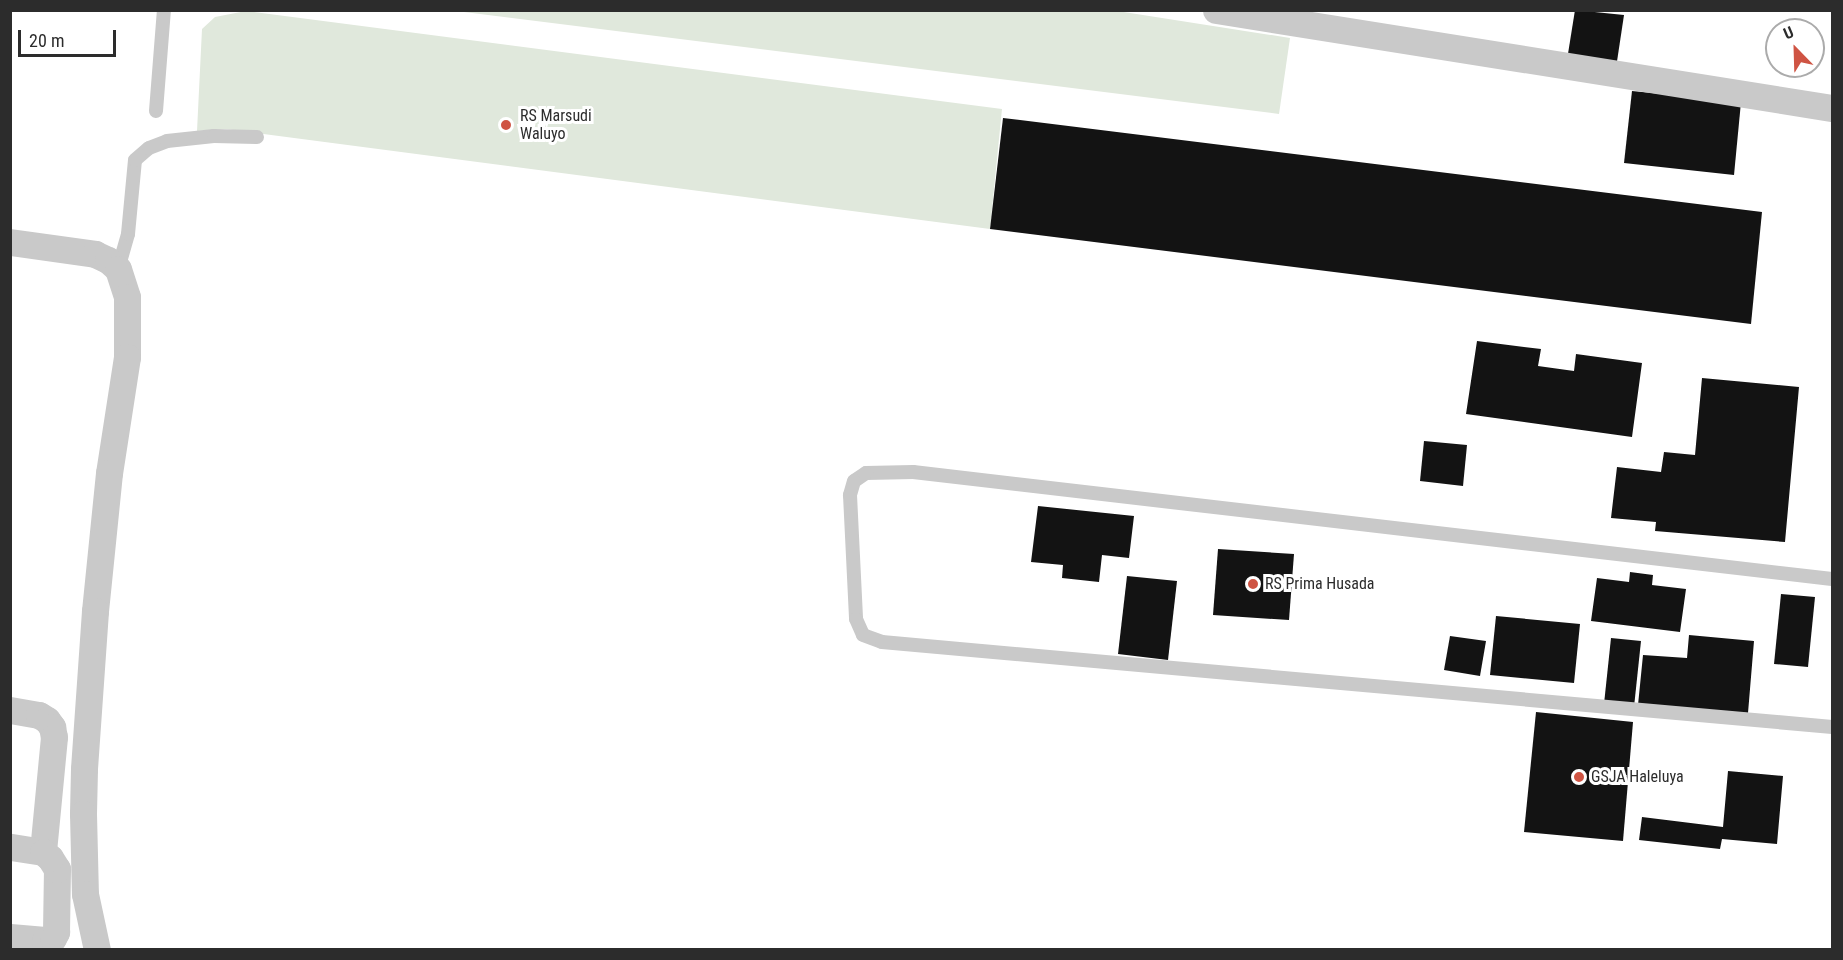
<!DOCTYPE html>
<style>
body{margin:0}
#map{position:relative;width:1843px;height:960px;overflow:hidden;background:#fff;font-family:"Roboto Condensed",sans-serif}
div>[style]{position:absolute}
[style*='--x']{left:calc(var(--x)*1px);top:calc(var(--y)*1px);width:calc(var(--w)*1px);rotate:calc(var(--a)*1deg)}
.green>*{inset:0;background:#e0e8dc}
.building>*{inset:0;background:#131313}
.lane>*{height:14px;margin:-7px;padding:0 7px;transform-origin:7px;border-radius:7px;background:#c9c9c9}
.street>*{height:27px;margin:-13.5px;padding:0 13.5px;transform-origin:13.5px;border-radius:13.5px;background:#c9c9c9}
.dots>*{width:16px;height:16px;translate:-50% -50%;box-sizing:border-box;border:3px solid #fff;border-radius:50%}
span{translate:-50% -50%;white-space:nowrap;text-align:center;line-height:1.15;-webkit-text-stroke:6px #fff;paint-order:stroke}
.poi-label{font-size:16px;color:#2c2c2c}
.left{translate:0 -50%;text-align:left}
.frame{position:absolute;inset:0;border:12px solid #2c2c2c;pointer-events:none}
.north{position:absolute;left:1765px;top:18px;width:60px;height:60px;box-sizing:border-box;background:#fff;border:2px solid #ababab;border-radius:50%;rotate:337deg;font-size:16px;font-weight:700;line-height:24px;text-align:center;color:#2c2c2c}
.north::after{content:'';display:block;margin:auto;width:21px;height:27px;background:#cf5443;clip-path:polygon(50% 0,100% 100%,50% 72%,0 100%)}
.scale{position:absolute;left:18px;top:30px;width:98px;height:27px;box-sizing:border-box;border:3px solid #2c2c2c;border-top:0;padding-left:8px;font-size:18px;line-height:21px;white-space:nowrap;color:#2c2c2c;-webkit-text-stroke:4px #fff;paint-order:stroke}
</style>
<div id="map">
<div class="green">
<i style="clip-path:polygon(1111px 10px,1290px 38px,1279px 114px,456px 11px)"></i>
<i style="clip-path:polygon(246px 11px,1002px 109px,990px 229px,226px 129px,197px 131px,202px 29px,215px 17px)"></i>
</div>
<div class="building">
<i style="clip-path:polygon(1575px 10px,1624px 15px,1616px 68px,1567px 60px)"></i>
<i style="clip-path:polygon(1632px 91px,1741px 102px,1734px 175px,1624px 163px)"></i>
<i style="clip-path:polygon(1003px 118px,1762px 212px,1751px 324px,990px 229px)"></i>
<i style="clip-path:polygon(1477px 341px,1541px 349px,1538px 366px,1574px 371px,1576px 354px,1642px 363px,1632px 437px,1466px 414px)"></i>
<i style="clip-path:polygon(1702px 378px,1799px 387px,1785px 542px,1655px 531px,1656px 522px,1611px 518px,1617px 467px,1661px 472px,1664px 452px,1695px 455px)"></i>
<i style="clip-path:polygon(1424px 441px,1467px 445px,1463px 486px,1420px 481px)"></i>
<i style="clip-path:polygon(1038px 506px,1134px 516px,1129px 558px,1102px 555px,1099px 582px,1062px 578px,1063px 565px,1031px 562px)"></i>
<i style="clip-path:polygon(1218px 549px,1294px 554px,1289px 620px,1213px 615px)"></i>
<i style="clip-path:polygon(1630px 572px,1653px 575px,1652px 585px,1686px 589px,1680px 632px,1591px 621px,1597px 578px,1629px 582px)"></i>
<i style="clip-path:polygon(1127px 576px,1177px 581px,1168px 660px,1118px 654px)"></i>
<i style="clip-path:polygon(1781px 594px,1815px 597px,1808px 667px,1774px 664px)"></i>
<i style="clip-path:polygon(1496px 616px,1580px 624px,1574px 683px,1490px 675px)"></i>
<i style="clip-path:polygon(1689px 635px,1754px 641px,1748px 713px,1638px 705px,1643px 655px,1687px 658px)"></i>
<i style="clip-path:polygon(1450px 636px,1486px 641px,1480px 676px,1444px 670px)"></i>
<i style="clip-path:polygon(1611px 638px,1641px 641px,1634px 707px,1604px 704px)"></i>
<i style="clip-path:polygon(1536px 712px,1633px 722px,1623px 841px,1524px 832px)"></i>
<i style="clip-path:polygon(1728px 771px,1783px 776px,1777px 844px,1722px 839px,1720px 849px,1639px 840px,1642px 817px,1723px 827px)"></i>
</div>
<div class="lane">
<i style="--x:156;--y:111;--w:101;--a:-85.5"></i>
<i style="--x:118;--y:269;--w:36;--a:-74"></i>
<i style="--x:128;--y:234;--w:74;--a:-84.6"></i>
<i style="--x:135;--y:160;--w:18;--a:-41"></i>
<i style="--x:149;--y:148;--w:19;--a:-21"></i>
<i style="--x:167;--y:141;--w:47;--a:-6.1"></i>
<i style="--x:214;--y:136;--w:43;--a:1.3"></i>
<i style="--x:1832;--y:579;--w:925;--a:-173.36"></i>
<i style="--x:913;--y:472;--w:47;--a:178.8"></i>
<i style="--x:866;--y:473;--w:14;--a:146"></i>
<i style="--x:854;--y:481;--w:15;--a:106"></i>
<i style="--x:850;--y:495;--w:124;--a:87.2"></i>
<i style="--x:856;--y:619;--w:17;--a:66"></i>
<i style="--x:863;--y:635;--w:20;--a:20"></i>
<i style="--x:882;--y:642;--w:954;--a:5.11"></i>
</div>
<div class="street">
<i style="--x:1216;--y:10;--w:624;--a:9.04"></i>
<i style="--x:10;--y:242;--w:86;--a:8"></i>
<i style="--x:95;--y:254;--w:14;--a:25"></i>
<i style="--x:108;--y:260;--w:13;--a:42"></i>
<i style="--x:118;--y:269;--w:29;--a:72"></i>
<i style="--x:127;--y:297;--w:60;--a:90"></i>
<i style="--x:127;--y:357;--w:117;--a:98.8"></i>
<i style="--x:109;--y:473;--w:139;--a:95.8"></i>
<i style="--x:95;--y:611;--w:158;--a:94"></i>
<i style="--x:84;--y:769;--w:45;--a:91.3"></i>
<i style="--x:83;--y:814;--w:80;--a:88.6"></i>
<i style="--x:85;--y:894;--w:57;--a:77.9"></i>
<i style="--x:10;--y:710;--w:29;--a:10"></i>
<i style="--x:39;--y:715;--w:9;--a:32"></i>
<i style="--x:47;--y:720;--w:9;--a:54"></i>
<i style="--x:52;--y:727;--w:10;--a:79"></i>
<i style="--x:54;--y:737;--w:116;--a:95.5"></i>
<i style="--x:43;--y:852;--w:33;--a:-171"></i>
<i style="--x:10;--y:937;--w:35;--a:5"></i>
<i style="--x:45;--y:940;--w:8;--a:-14"></i>
<i style="--x:53;--y:938;--w:7;--a:-63"></i>
<i style="--x:56;--y:932;--w:63;--a:-89.1"></i>
<i style="--x:57;--y:869;--w:13;--a:-122"></i>
<i style="--x:50;--y:858;--w:9;--a:-139"></i>
</div>
<div class="dots">
<i style="left:506px;top:125px;background:#cf5443"></i>
<i style="left:1253px;top:584px;background:#cf5443"></i>
<i style="left:1579px;top:777px;background:#cf5443"></i>
</div>
<div class="poi-label">
<span class="left" style="left:520px;top:125px">RS Marsudi<br>Waluyo</span>
<span class="left" style="left:1265px;top:584px">RS Prima Husada</span>
<span class="left" style="left:1591px;top:777px">GSJA Haleluya</span>
</div>
<div class="frame"></div>
<div class="north">U</div>
<div class="scale">20 m</div>
</div>
